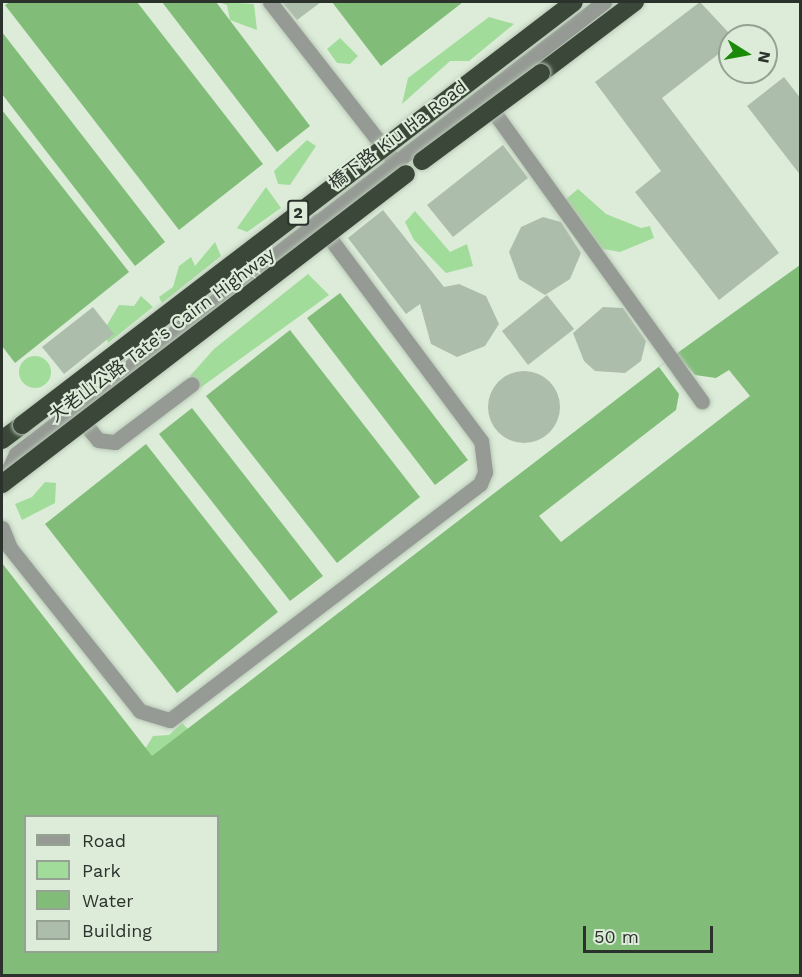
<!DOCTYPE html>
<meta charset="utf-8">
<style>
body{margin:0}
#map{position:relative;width:802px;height:977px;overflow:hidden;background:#dcecd9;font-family:"Work Sans","Noto Sans TC",sans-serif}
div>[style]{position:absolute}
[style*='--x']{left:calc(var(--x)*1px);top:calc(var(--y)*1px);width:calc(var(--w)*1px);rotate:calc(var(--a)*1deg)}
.green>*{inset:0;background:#a2dc9a}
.round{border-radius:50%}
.water>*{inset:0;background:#81bd79}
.pier>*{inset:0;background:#dcecd9}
.building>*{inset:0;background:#adbdab}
.roads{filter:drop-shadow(0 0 2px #b9c7b6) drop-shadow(0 0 2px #b9c7b6)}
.minor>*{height:15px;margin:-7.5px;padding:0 7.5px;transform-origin:7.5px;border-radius:7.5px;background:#959b94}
.highway>*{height:18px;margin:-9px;padding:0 9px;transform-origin:9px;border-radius:9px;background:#3b4839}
.bridges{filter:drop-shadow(0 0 2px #b9c7b6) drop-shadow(0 0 2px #b9c7b6)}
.highway-bridge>*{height:18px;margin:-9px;padding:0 9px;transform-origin:9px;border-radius:9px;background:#3b4839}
span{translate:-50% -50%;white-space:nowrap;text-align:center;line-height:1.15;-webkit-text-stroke:4.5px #dcecd9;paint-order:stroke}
.shield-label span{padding:2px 4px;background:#dcecd9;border:2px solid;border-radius:4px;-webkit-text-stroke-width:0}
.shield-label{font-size:16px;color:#2b322b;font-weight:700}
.street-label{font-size:18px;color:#2b322b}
.frame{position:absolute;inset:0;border:3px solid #2b322b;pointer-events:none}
.legend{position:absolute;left:24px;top:815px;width:195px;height:138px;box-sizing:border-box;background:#dcecd9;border:2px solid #95a293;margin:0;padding:8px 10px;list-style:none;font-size:18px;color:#2b322b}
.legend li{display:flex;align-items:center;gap:12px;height:30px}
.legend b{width:30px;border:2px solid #95a293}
.north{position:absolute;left:718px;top:24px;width:60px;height:60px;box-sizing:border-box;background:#dcecd9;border:2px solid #95a293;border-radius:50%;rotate:101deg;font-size:16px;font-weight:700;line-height:24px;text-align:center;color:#2b322b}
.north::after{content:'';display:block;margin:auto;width:21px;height:27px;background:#1b8a08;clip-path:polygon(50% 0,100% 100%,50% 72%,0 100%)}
.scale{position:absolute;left:583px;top:926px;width:130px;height:27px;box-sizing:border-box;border:3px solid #2b322b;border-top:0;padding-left:8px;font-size:18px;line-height:21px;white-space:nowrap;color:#2b322b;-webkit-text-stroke:4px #dcecd9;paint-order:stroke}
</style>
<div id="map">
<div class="green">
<i style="clip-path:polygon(218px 2px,254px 4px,257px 30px,230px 20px,227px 5px)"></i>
<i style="clip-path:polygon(489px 17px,514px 24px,469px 61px,450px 61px,402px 104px,408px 78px)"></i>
<i style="clip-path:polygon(340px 38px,358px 56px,350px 64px,337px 63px,327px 49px)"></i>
<i style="clip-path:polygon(307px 140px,316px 146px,290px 185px,278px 184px,274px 171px)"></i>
<i style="clip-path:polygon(266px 187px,281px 208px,247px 232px,237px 228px)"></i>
<i style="clip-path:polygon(578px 189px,606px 214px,641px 228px,650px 226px,654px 238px,620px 252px,587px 246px,559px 205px)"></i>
<i style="clip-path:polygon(415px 211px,450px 252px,467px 244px,473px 266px,446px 273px,414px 240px,405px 222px)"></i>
<i style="clip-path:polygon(215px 242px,221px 256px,162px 303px,159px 297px,173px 287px,179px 266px,191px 257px,195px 266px)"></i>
<i style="clip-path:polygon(308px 274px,329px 295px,193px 393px,190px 376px,214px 349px)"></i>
<i style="clip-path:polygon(141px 296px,153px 307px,108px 343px,104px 330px,119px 305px,134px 306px)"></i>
<i class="round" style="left:19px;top:356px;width:32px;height:32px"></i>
<i style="clip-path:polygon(45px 482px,56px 483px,55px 503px,22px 520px,15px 504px,32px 497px)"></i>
<i style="clip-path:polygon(182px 723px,192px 733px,146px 769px,145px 749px,153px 736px,169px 735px)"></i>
</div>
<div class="water">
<i style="clip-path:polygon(10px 2px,137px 2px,263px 164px,179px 230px,5px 5px)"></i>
<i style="clip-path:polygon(162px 2px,216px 2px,310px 126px,277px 152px)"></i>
<i style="clip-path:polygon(332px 2px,463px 2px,381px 66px)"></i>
<i style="clip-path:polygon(2px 32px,165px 242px,135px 266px,2px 94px)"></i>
<i style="clip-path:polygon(2px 110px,129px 272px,15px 363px,2px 346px)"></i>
<i style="clip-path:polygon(evenodd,800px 265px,800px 975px,2px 975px,2px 563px,152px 756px,669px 359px,800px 265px,26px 816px,218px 816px,218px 952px,26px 952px,26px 816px)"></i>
<i style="clip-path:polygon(340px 293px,468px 460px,435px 485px,307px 318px)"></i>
<i style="clip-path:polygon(290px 330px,420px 497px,337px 563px,206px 396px)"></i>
<i style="clip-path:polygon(192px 408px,323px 576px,290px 601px,159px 434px)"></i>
<i style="clip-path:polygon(146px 444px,278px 612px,177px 693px,45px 524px)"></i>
</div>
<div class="pier">
<i style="clip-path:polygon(676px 354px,695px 375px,716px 378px,729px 370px,750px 396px,561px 542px,539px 516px,676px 410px,679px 394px,659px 367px)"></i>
</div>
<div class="building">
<i style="clip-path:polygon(282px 2px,321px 2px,297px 20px)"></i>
<i style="clip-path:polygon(700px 2px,730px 34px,730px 45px,662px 98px,779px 253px,719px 300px,635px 192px,661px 171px,595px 82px)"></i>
<i style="clip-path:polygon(784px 77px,801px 99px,801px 176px,747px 106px)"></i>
<i style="clip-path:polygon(503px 145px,528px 178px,453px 237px,427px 205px)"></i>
<i style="clip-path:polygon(383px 210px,444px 287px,459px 284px,486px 296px,499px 324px,485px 346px,457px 357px,431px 344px,420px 304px,406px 314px,348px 238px)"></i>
<i style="clip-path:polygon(543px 217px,561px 222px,581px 253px,570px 279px,545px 295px,519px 279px,509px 252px,521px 227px)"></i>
<i style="clip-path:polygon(547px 295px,574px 329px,528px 365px,502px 331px)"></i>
<i style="clip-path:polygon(93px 307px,114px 334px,64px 374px,42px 347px)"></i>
<i style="clip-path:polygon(603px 307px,623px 308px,646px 341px,641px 361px,625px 373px,595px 371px,584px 361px,573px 333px)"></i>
<i class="round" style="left:488px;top:371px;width:72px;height:72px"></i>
</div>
<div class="roads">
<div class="minor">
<i style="--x:270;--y:2;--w:197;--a:52"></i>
<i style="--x:486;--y:101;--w:370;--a:54.3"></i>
<i style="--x:77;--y:414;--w:33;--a:51"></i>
<i style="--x:98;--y:440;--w:17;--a:7"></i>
<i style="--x:115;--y:442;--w:96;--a:-37"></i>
<i style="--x:2;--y:484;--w:33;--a:-65"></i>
<i style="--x:16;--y:454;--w:742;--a:-37.55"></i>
<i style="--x:2;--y:528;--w:22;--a:68"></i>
<i style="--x:10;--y:548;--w:208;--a:51.4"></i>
<i style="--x:140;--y:711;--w:31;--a:17"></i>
<i style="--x:170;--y:720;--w:390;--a:-37.3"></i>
<i style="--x:480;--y:484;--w:13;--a:-67"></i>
<i style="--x:485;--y:472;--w:31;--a:-97"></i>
<i style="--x:481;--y:441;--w:274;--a:-126.7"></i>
</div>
<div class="highway">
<i style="--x:541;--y:73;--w:118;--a:-37.1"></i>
<i style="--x:2;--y:440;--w:25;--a:-37"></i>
</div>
</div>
<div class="bridges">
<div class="highway-bridge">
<i style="--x:422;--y:161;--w:148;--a:-36.5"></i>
<i style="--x:22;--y:425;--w:695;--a:-37.46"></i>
<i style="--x:2;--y:484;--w:509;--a:-37.5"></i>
</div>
</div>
<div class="shield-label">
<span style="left:298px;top:213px">2</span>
</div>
<div class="street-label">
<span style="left:398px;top:135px;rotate:-37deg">橋下路 Kiu Ha Road</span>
<span style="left:162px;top:335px;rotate:-37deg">大老山公路 Tate's Cairn Highway</span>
</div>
<div class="frame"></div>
<ul class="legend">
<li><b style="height:8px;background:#959b94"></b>Road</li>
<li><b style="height:16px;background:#a2dc9a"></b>Park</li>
<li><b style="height:16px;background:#81bd79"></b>Water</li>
<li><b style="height:16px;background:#adbdab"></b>Building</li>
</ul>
<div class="north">N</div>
<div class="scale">50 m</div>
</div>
